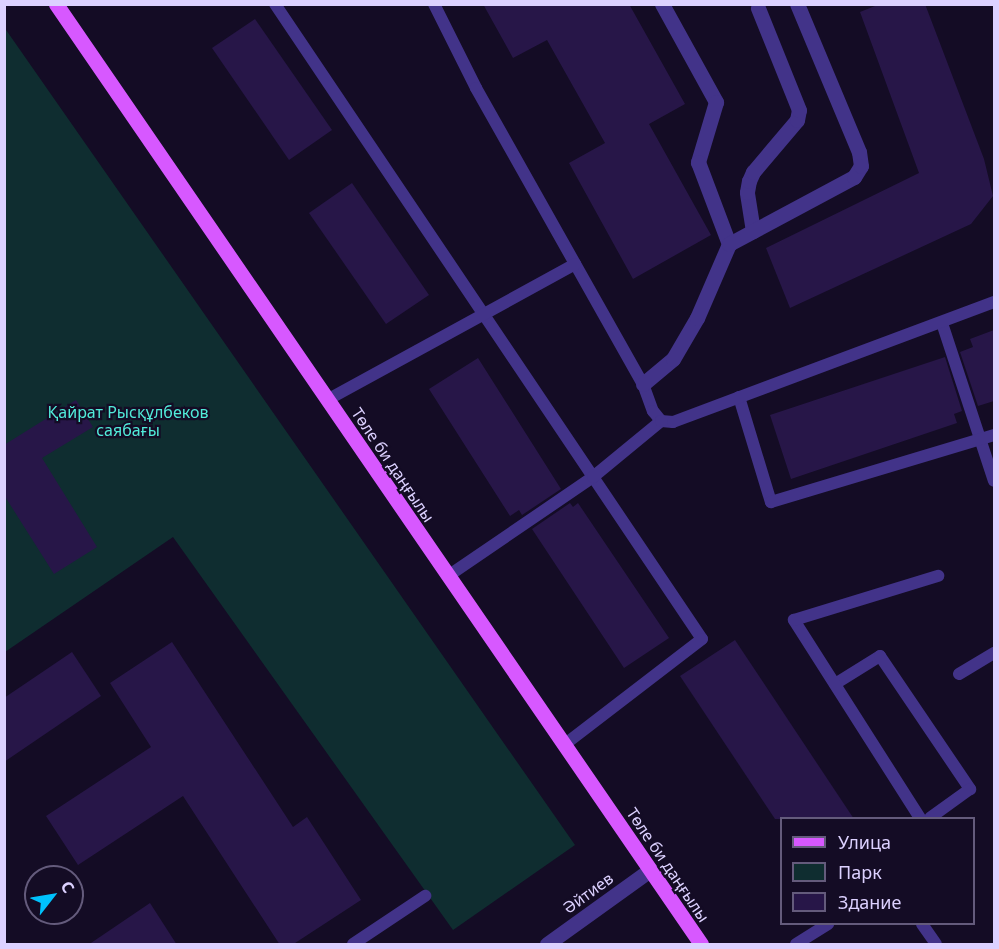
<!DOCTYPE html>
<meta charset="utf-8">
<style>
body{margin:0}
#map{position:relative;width:999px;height:949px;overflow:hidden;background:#140c25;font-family:"Noto Sans",sans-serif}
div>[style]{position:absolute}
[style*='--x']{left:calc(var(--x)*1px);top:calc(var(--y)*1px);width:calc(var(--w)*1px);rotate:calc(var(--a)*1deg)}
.green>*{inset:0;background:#0f2d30}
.building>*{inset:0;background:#271648}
.service>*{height:12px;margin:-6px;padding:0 6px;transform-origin:6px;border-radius:6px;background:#423389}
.minor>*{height:15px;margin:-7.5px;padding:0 7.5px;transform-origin:7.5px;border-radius:7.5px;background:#423389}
.tertiary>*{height:15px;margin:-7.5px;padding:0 7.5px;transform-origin:7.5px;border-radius:7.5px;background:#423389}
.primary>*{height:15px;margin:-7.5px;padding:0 7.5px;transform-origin:7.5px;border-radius:7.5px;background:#d758ff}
span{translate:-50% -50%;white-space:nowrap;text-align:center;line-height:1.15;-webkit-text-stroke:4.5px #140c25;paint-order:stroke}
.park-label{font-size:16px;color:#51ebd9}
.street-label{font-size:16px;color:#dcd1ff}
.frame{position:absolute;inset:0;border:6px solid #dcd1ff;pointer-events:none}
.legend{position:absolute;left:780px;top:817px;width:195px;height:108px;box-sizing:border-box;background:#140c25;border:2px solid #645b7c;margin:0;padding:8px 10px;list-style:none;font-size:18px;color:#dcd1ff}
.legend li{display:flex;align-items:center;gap:12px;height:30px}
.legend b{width:30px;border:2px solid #645b7c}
.north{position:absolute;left:24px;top:865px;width:60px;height:60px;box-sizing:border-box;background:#140c25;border:2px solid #645b7c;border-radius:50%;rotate:59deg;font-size:16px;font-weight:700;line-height:24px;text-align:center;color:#dcd1ff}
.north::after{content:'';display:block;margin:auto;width:21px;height:27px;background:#00c1fc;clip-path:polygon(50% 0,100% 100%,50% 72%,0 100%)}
</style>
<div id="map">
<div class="green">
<i style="clip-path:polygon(4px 27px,575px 845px,453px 930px,173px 537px,5px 652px)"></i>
</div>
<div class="building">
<i style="clip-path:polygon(483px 4px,629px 4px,685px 104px,649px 124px,711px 235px,633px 279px,569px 163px,605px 143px,547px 40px,513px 58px)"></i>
<i style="clip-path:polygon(880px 4px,925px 4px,984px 159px,993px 196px,971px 224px,790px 308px,766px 248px,919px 173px,860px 12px)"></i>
<i style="clip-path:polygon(255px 19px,332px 130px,289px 160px,212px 48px)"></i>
<i style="clip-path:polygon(352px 183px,429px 295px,386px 324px,309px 213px)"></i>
<i style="clip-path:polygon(994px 330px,994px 401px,978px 406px,960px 352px,973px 347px,970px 339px)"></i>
<i style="clip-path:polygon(945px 357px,962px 411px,954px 414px,957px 423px,791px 479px,770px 415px)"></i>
<i style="clip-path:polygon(478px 358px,561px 489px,522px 515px,519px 510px,510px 516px,429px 389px)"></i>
<i style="clip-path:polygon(76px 400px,93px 427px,42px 458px,97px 547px,54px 574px,4px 495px,4px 445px)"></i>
<i style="clip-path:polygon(570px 503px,573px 507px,578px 503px,669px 638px,624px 668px,532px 529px)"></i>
<i style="clip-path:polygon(735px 640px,854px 819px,775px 819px,680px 676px)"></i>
<i style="clip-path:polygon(172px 642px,293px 827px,307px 817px,361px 900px,292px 945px,280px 945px,183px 796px,78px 865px,46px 816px,151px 747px,110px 683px)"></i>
<i style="clip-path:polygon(72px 652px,101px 696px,4px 762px,4px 698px)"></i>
<i style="clip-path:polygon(150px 903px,177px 945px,88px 945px)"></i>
</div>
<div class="service">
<i style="--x:275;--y:4;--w:765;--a:56.08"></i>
<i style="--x:702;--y:639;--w:174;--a:142.5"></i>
<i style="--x:434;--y:4;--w:94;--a:63.4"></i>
<i style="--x:476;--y:88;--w:340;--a:60.6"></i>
<i style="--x:643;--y:384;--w:29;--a:70"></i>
<i style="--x:653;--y:411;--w:13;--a:51"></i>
<i style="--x:942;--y:323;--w:166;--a:71.8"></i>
<i style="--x:739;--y:397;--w:110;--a:73.1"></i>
<i style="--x:771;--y:502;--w:233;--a:-16.7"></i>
<i style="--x:327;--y:400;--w:283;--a:-28.7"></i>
<i style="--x:448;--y:576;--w:176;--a:-34.3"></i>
<i style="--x:593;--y:477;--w:88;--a:-39.5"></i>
<i style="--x:661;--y:421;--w:12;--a:5"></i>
<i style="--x:673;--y:422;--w:343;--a:-20.5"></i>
<i style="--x:959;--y:674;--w:41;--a:-31"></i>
<i style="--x:835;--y:684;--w:53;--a:-31.9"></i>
<i style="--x:880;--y:656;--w:161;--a:55.9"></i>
<i style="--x:970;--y:789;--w:49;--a:144.1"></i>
<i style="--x:920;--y:818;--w:235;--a:-122.5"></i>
<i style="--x:794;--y:620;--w:151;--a:-17"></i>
<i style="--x:922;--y:924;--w:24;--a:55"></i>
<i style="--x:353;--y:944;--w:87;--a:-33.7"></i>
<i style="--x:796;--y:944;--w:38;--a:-32"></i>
</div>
<div class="minor">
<i style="--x:662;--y:4;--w:112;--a:61.1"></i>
<i style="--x:716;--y:102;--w:63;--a:106.7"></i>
<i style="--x:698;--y:162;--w:88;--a:69.3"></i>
<i style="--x:753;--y:231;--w:39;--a:-99"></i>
<i style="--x:747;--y:192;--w:11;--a:-80"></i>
<i style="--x:749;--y:181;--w:10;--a:-66"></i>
<i style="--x:753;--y:172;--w:68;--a:-49.8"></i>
<i style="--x:797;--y:120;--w:10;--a:-79"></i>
<i style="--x:799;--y:110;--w:110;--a:-111.9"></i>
<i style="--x:643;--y:384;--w:39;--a:-40"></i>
<i style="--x:673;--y:359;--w:48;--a:-59.7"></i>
<i style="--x:697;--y:318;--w:81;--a:-66.6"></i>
<i style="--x:729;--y:244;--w:142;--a:-28.2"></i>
<i style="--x:854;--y:177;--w:13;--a:-58"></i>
<i style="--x:861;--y:166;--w:14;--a:-98"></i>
<i style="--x:859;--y:152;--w:160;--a:-112.7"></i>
</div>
<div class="tertiary">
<i style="--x:547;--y:944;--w:127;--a:-35.7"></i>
</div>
<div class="primary">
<i style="--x:56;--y:4;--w:1140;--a:55.54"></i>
</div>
<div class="park-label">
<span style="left:128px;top:421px">Қайрат Рысқұлбеков<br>саябағы</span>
</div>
<div class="street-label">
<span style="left:393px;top:465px;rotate:56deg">Төле би даңғылы</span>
<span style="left:668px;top:865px;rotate:56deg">Төле би даңғылы</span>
<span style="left:588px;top:893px;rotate:-36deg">Әйтиев</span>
</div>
<div class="frame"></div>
<ul class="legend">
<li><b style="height:8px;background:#d758ff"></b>Улица</li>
<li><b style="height:16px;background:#0f2d30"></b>Парк</li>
<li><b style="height:16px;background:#271648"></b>Здание</li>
</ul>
<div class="north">С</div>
</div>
